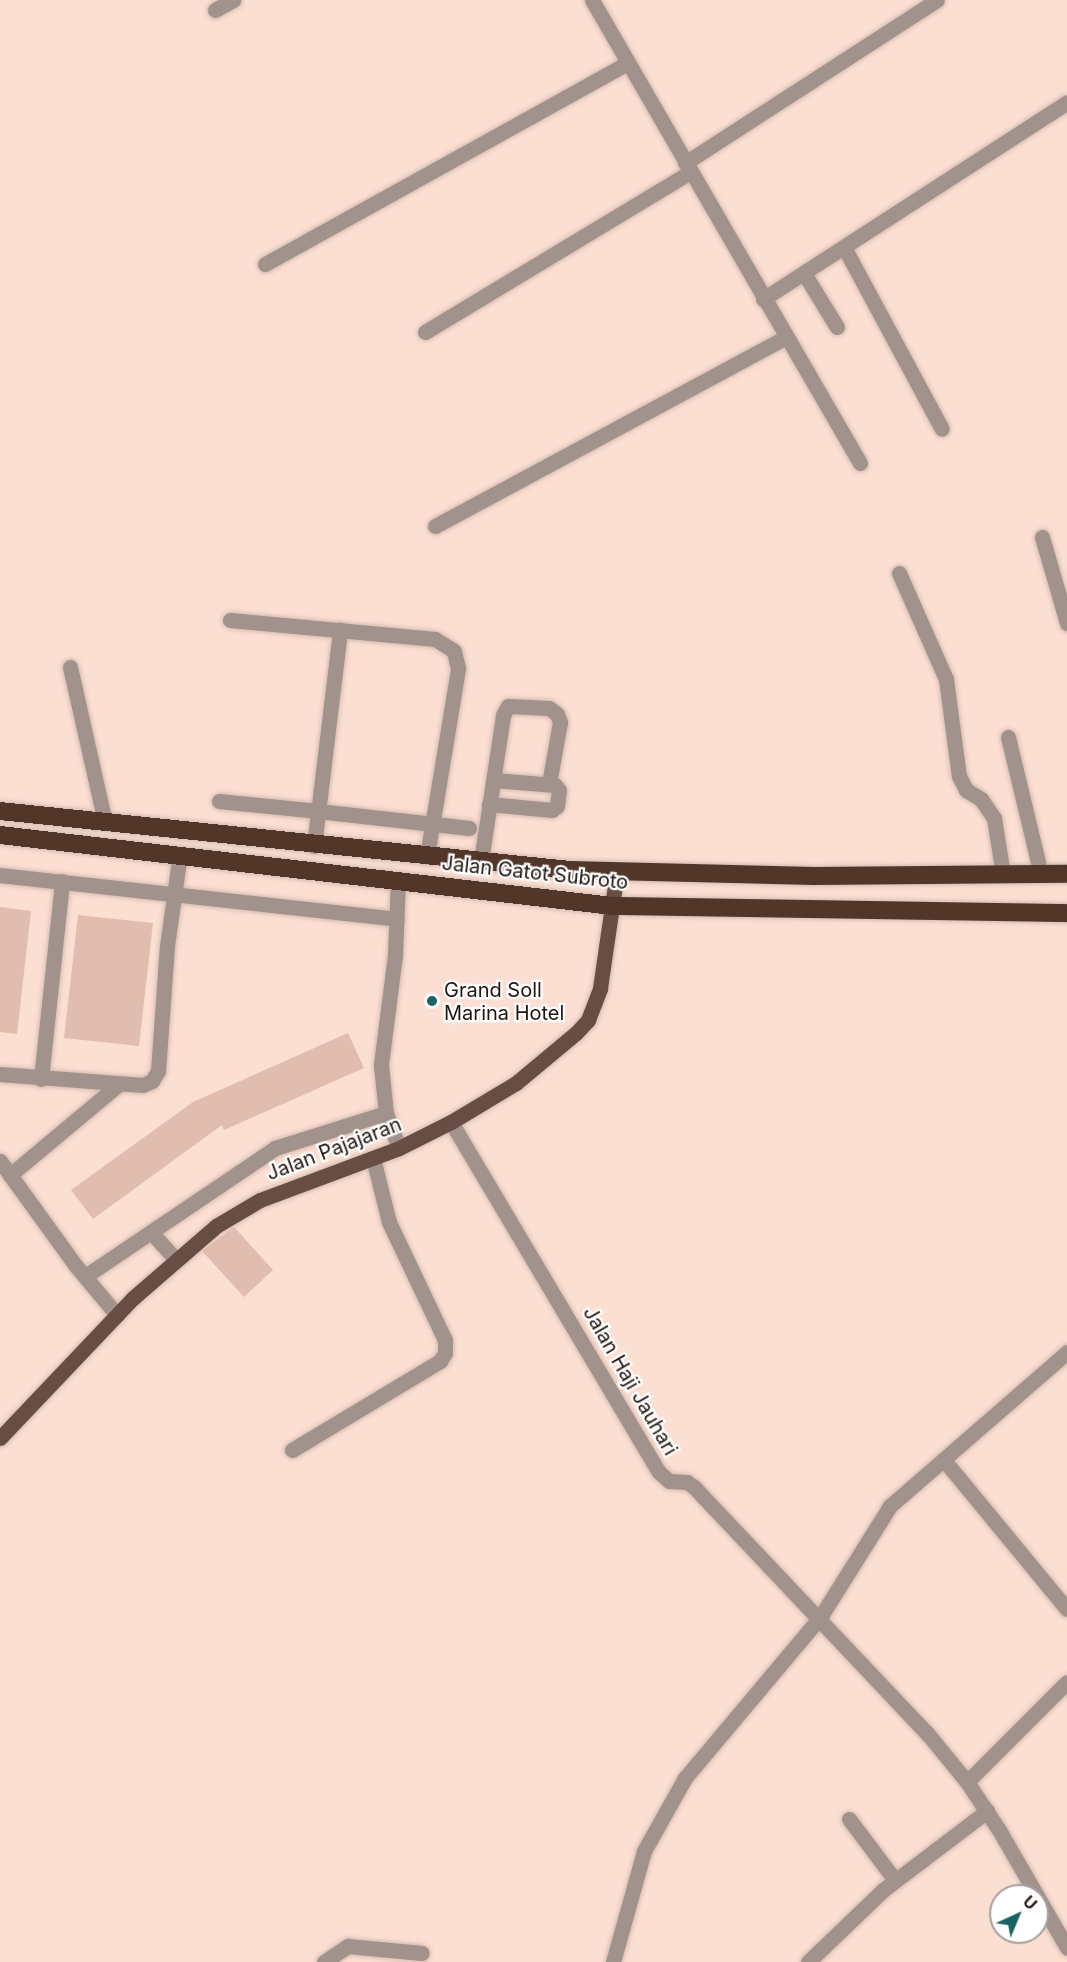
<!DOCTYPE html>
<style>
body{margin:0}
#map{position:relative;width:1067px;height:1962px;overflow:hidden;background:#fcdfd3;font-family:Inter,sans-serif}
div>[style]{position:absolute}
[style*='--x']{left:calc(var(--x)*1px);top:calc(var(--y)*1px);width:calc(var(--w)*1px);rotate:calc(var(--a)*1deg)}
.building>*{inset:0;background:#e1bdaf}
.roads{filter:drop-shadow(0 0 2px #d5bbb0) drop-shadow(0 0 2px #d5bbb0)}
.minor>*{height:15px;margin:-7.5px;padding:0 7.5px;transform-origin:7.5px;border-radius:7.5px;background:#a1928b}
.major>*{height:15px;margin:-7.5px;padding:0 7.5px;transform-origin:7.5px;border-radius:7.5px;background:#674d43}
.highway>*{height:18px;margin:-9px;padding:0 9px;transform-origin:9px;border-radius:9px;background:#52362a}
.dots>*{width:16px;height:16px;translate:-50% -50%;box-sizing:border-box;border:3px solid #fff;border-radius:50%}
span{translate:-50% -50%;white-space:nowrap;text-align:center;line-height:1.15;-webkit-text-stroke:4.5px #fff;paint-order:stroke}
.street-label{font-size:20px;color:#21150f}
.poi-label{font-size:20px;color:#21150f}
.left{translate:0 -50%;text-align:left}
.north{position:absolute;left:989px;top:1884px;width:60px;height:60px;box-sizing:border-box;background:#fff;border:2px solid #a6a19f;border-radius:50%;rotate:44deg;font-size:16px;font-weight:700;line-height:24px;text-align:center;color:#21150f}
.north::after{content:'';display:block;margin:auto;width:21px;height:27px;background:#166564;clip-path:polygon(50% 0,100% 100%,50% 72%,0 100%)}
</style>
<div id="map">
<div class="building">
<i style="clip-path:polygon(0 907px,31px 911px,17px 1034px,0 1032px)"></i>
<i style="clip-path:polygon(78px 915px,153px 923px,139px 1046px,64px 1038px)"></i>
<i style="clip-path:polygon(348px 1033px,364px 1068px,224px 1130px,222px 1125px,93px 1219px,71px 1190px,193px 1102px)"></i>
<i style="clip-path:polygon(234px 1227px,273px 1270px,244px 1297px,202px 1251px)"></i>
</div>
<div class="roads">
<div class="minor">
<i style="--x:592;--y:0;--w:535;--a:59.94"></i>
<i style="--x:215;--y:10;--w:21;--a:-29"></i>
<i style="--x:685;--y:163;--w:300;--a:-32.9"></i>
<i style="--x:845;--y:249;--w:204;--a:61.7"></i>
<i style="--x:265;--y:264;--w:415;--a:-29"></i>
<i style="--x:805;--y:275;--w:61;--a:58.4"></i>
<i style="--x:763;--y:299;--w:362;--a:-32.9"></i>
<i style="--x:425;--y:332;--w:310;--a:-31.1"></i>
<i style="--x:435;--y:526;--w:399;--a:-28.3"></i>
<i style="--x:1042;--y:537;--w:90;--a:73.8"></i>
<i style="--x:899;--y:573;--w:116;--a:66.1"></i>
<i style="--x:946;--y:679;--w:98;--a:82.4"></i>
<i style="--x:959;--y:776;--w:16;--a:63"></i>
<i style="--x:966;--y:790;--w:17;--a:31"></i>
<i style="--x:981;--y:799;--w:23;--a:56"></i>
<i style="--x:994;--y:818;--w:58;--a:81"></i>
<i style="--x:230;--y:620;--w:206;--a:5.3"></i>
<i style="--x:435;--y:639;--w:22;--a:32"></i>
<i style="--x:454;--y:651;--w:18;--a:77"></i>
<i style="--x:458;--y:669;--w:190;--a:99.4"></i>
<i style="--x:70;--y:667;--w:159;--a:77.3"></i>
<i style="--x:1008;--y:737;--w:141;--a:76.5"></i>
<i style="--x:219;--y:801;--w:100;--a:5.7"></i>
<i style="--x:489;--y:804;--w:63;--a:5.4"></i>
<i style="--x:552;--y:810;--w:6;--a:-39"></i>
<i style="--x:557;--y:806;--w:16;--a:-83"></i>
<i style="--x:559;--y:790;--w:6;--a:-129"></i>
<i style="--x:555;--y:785;--w:62;--a:-175.4"></i>
<i style="--x:327;--y:812;--w:143;--a:6.4"></i>
<i style="--x:314;--y:846;--w:218;--a:-83.1"></i>
<i style="--x:481;--y:861;--w:148;--a:-81.4"></i>
<i style="--x:503;--y:715;--w:10;--a:-61"></i>
<i style="--x:508;--y:706;--w:41;--a:2.8"></i>
<i style="--x:549;--y:708;--w:10;--a:37"></i>
<i style="--x:557;--y:714;--w:9;--a:69"></i>
<i style="--x:560;--y:722;--w:63;--a:100.1"></i>
<i style="--x:0;--y:875;--w:399;--a:6.3"></i>
<i style="--x:398;--y:880;--w:75;--a:92.3"></i>
<i style="--x:395;--y:955;--w:111;--a:97.3"></i>
<i style="--x:381;--y:1065;--w:48;--a:84.1"></i>
<i style="--x:386;--y:1113;--w:37;--a:70"></i>
<i style="--x:0;--y:1074;--w:143;--a:4.4"></i>
<i style="--x:143;--y:1085;--w:10;--a:-24"></i>
<i style="--x:152;--y:1081;--w:12;--a:-59"></i>
<i style="--x:158;--y:1071;--w:125;--a:-85.9"></i>
<i style="--x:167;--y:946;--w:93;--a:-82"></i>
<i style="--x:41;--y:1079;--w:199;--a:-83.9"></i>
<i style="--x:451;--y:1122;--w:407;--a:59.3"></i>
<i style="--x:659;--y:1472;--w:13;--a:42"></i>
<i style="--x:669;--y:1481;--w:18;--a:3"></i>
<i style="--x:687;--y:1482;--w:9;--a:36"></i>
<i style="--x:694;--y:1487;--w:339;--a:46.6"></i>
<i style="--x:927;--y:1733;--w:63;--a:50.8"></i>
<i style="--x:967;--y:1782;--w:58;--a:56.3"></i>
<i style="--x:999;--y:1830;--w:136;--a:60"></i>
<i style="--x:0;--y:1161;--w:130;--a:54.1"></i>
<i style="--x:76;--y:1266;--w:64;--a:50.1"></i>
<i style="--x:10;--y:1175;--w:142;--a:-39.9"></i>
<i style="--x:151;--y:1232;--w:38;--a:48"></i>
<i style="--x:87;--y:1275;--w:227;--a:-34"></i>
<i style="--x:275;--y:1148;--w:116;--a:-17.5"></i>
<i style="--x:292;--y:1450;--w:173;--a:-31"></i>
<i style="--x:440;--y:1361;--w:9;--a:-58"></i>
<i style="--x:445;--y:1353;--w:13;--a:-90"></i>
<i style="--x:445;--y:1340;--w:131;--a:-115.4"></i>
<i style="--x:389;--y:1222;--w:66;--a:-104"></i>
<i style="--x:944;--y:1460;--w:193;--a:50.5"></i>
<i style="--x:967;--y:1782;--w:141;--a:-45"></i>
<i style="--x:849;--y:1819;--w:76;--a:53"></i>
<i style="--x:324;--y:1962;--w:29;--a:-34"></i>
<i style="--x:348;--y:1946;--w:74;--a:5.4"></i>
<i style="--x:613;--y:1962;--w:115;--a:-74.4"></i>
<i style="--x:644;--y:1851;--w:84;--a:-60.7"></i>
<i style="--x:685;--y:1778;--w:212;--a:-50"></i>
<i style="--x:821;--y:1616;--w:130;--a:-57.9"></i>
<i style="--x:890;--y:1506;--w:235;--a:-41"></i>
<i style="--x:808;--y:1962;--w:104;--a:-43.8"></i>
<i style="--x:883;--y:1890;--w:131;--a:-37.2"></i>
</div>
<div class="major">
<i style="--x:0;--y:1438;--w:193;--a:-46.5"></i>
<i style="--x:133;--y:1298;--w:110;--a:-40.9"></i>
<i style="--x:216;--y:1226;--w:51;--a:-30.6"></i>
<i style="--x:260;--y:1200;--w:148;--a:-20.5"></i>
<i style="--x:399;--y:1148;--w:58;--a:-26.6"></i>
<i style="--x:451;--y:1122;--w:76;--a:-31"></i>
<i style="--x:516;--y:1083;--w:78;--a:-39.8"></i>
<i style="--x:576;--y:1033;--w:18;--a:-47"></i>
<i style="--x:588;--y:1020;--w:34;--a:-69"></i>
<i style="--x:600;--y:988;--w:117;--a:-81.7"></i>
</div>
<div class="highway">
<i style="--x:0;--y:811;--w:573;--a:5.91"></i>
<i style="--x:570;--y:870;--w:244;--a:1.4"></i>
<i style="--x:814;--y:876;--w:253;--a:-0.5"></i>
<i style="--x:0;--y:835;--w:617;--a:6.61"></i>
<i style="--x:613;--y:906;--w:454;--a:0.9"></i>
</div>
</div>
<div class="dots">
<i style="left:432px;top:1001px;background:#166564"></i>
</div>
<div class="street-label">
<span style="left:535px;top:873px;rotate:6deg">Jalan Gatot Subroto</span>
<span style="left:334px;top:1149px;rotate:-21deg">Jalan Pajajaran</span>
<span style="left:630px;top:1381px;rotate:60deg">Jalan Haji Jauhari</span>
</div>
<div class="poi-label">
<span class="left" style="left:444px;top:1002px">Grand Soll<br>Marina Hotel</span>
</div>
<div class="north">U</div>
</div>
